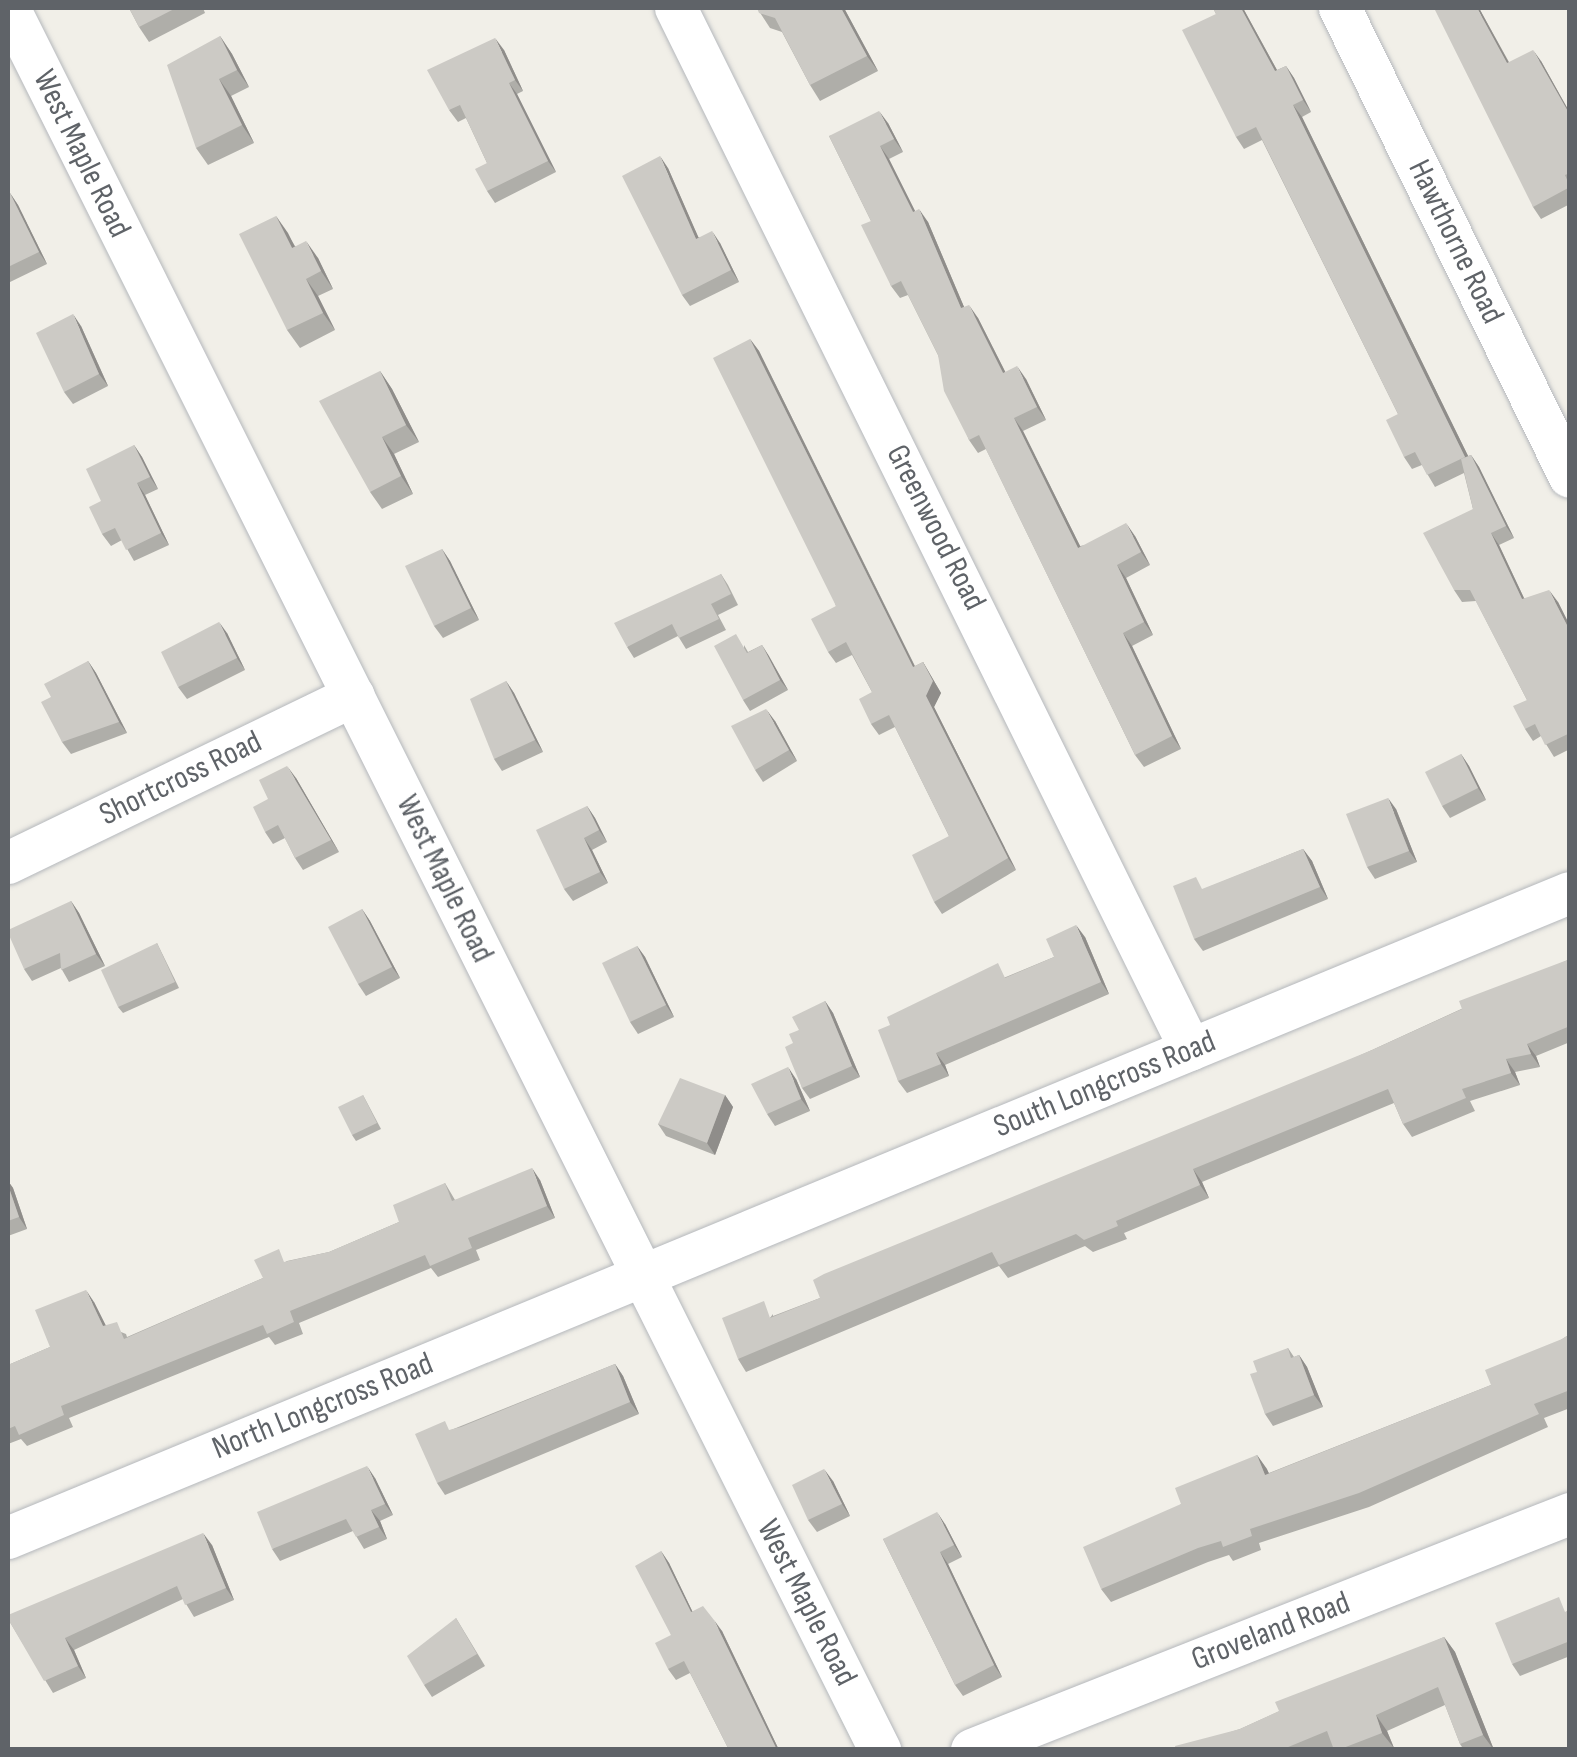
<!DOCTYPE html>
<style>
body{margin:0}
#map{position:relative;width:1577px;height:1757px;overflow:hidden;background:#f1efe8;font-family:"Sofia Sans Condensed",sans-serif}
div>[style]{position:absolute}
[style*='--x']{left:calc(var(--x)*1px);top:calc(var(--y)*1px);width:calc(var(--w)*1px);rotate:calc(var(--a)*1deg)}
.roads{filter:drop-shadow(0 0 2px #b5b8bc) drop-shadow(0 0 2px #b5b8bc)}
.minor>*{height:42px;margin:-21px;padding:0 21px;transform-origin:21px;border-radius:21px;background:#fff}
.wall>*{inset:0;background:#afaea9}
.shaded-wall>*{inset:0;background:#8f8d8a}
.building>*{inset:0;background:#cccac5}
span{translate:-50% -50%;white-space:nowrap;text-align:center;line-height:1.15;-webkit-text-stroke:8px #fff;paint-order:stroke}
.street-label{font-size:32px;color:#5f6368}
.frame{position:absolute;inset:0;border:10px solid #5f6368;pointer-events:none}
</style>
<div id="map">
<div class="roads">
<div class="minor">
<i style="--x:9;--y:8;--w:1948;--a:63.43"></i>
<i style="--x:676;--y:8;--w:1162;--a:63.7"></i>
<i style="--x:1340;--y:8;--w:522;--a:63.88"></i>
<i style="--x:8;--y:863;--w:384;--a:-25.8"></i>
<i style="--x:8;--y:1538;--w:1690;--a:-22.44"></i>
<i style="--x:972;--y:1750;--w:643;--a:-21.54"></i>
</div>
</div>
<div class="wall">
<i style="clip-path:polygon(129px 8px,203px 8px,205px 13px,149px 42px,139px 27px)"></i>
<i style="clip-path:polygon(757px 8px,844px 8px,878px 71px,820px 101px,810px 85px,782px 32px,770px 28px)"></i>
<i style="clip-path:polygon(1213px 8px,1243px 8px,1277px 70px,1286px 66px,1294px 78px,1311px 112px,1302px 117px,1468px 456px,1471px 455px,1479px 467px,1514px 538px,1499px 545px,1524px 598px,1558px 602px,1570px 626px,1570px 749px,1554px 757px,1541px 736px,1533px 741px,1525px 729px,1527px 700px,1476px 601px,1462px 602px,1454px 590px,1473px 509px,1464px 473px,1435px 487px,1422px 465px,1412px 469px,1404px 457px,1398px 414px,1262px 140px,1244px 149px,1236px 137px,1216px 14px)"></i>
<i style="clip-path:polygon(1479px 8px,1509px 62px,1541px 61px,1570px 113px,1570px 204px,1541px 219px,1533px 207px)"></i>
<i style="clip-path:polygon(220px 36px,232px 54px,249px 87px,231px 96px,254px 143px,208px 165px,196px 148px)"></i>
<i style="clip-path:polygon(504px 50px,523px 91px,517px 94px,556px 172px,495px 203px,487px 191px,487px 163px,466px 118px,458px 122px,449px 110px)"></i>
<i style="clip-path:polygon(888px 123px,903px 152px,889px 159px,915px 211px,928px 222px,964px 307px,978px 318px,1005px 372px,1026px 379px,1046px 420px,1023px 431px,1080px 546px,1135px 536px,1150px 565px,1126px 578px,1153px 635px,1132px 646px,1181px 749px,1144px 767px,1135px 755px,986px 449px,978px 453px,969px 440px,938px 355px,908px 295px,900px 298px,891px 286px,871px 221px,829px 136px)"></i>
<i style="clip-path:polygon(668px 168px,698px 237px,720px 243px,739px 282px,690px 306px,682px 295px)"></i>
<i style="clip-path:polygon(10px 193px,18px 205px,47px 264px,8px 283px,8px 195px)"></i>
<i style="clip-path:polygon(276px 216px,295px 246px,318px 258px,333px 289px,318px 296px,335px 330px,300px 348px,287px 330px)"></i>
<i style="clip-path:polygon(81px 326px,108px 386px,73px 404px,64px 392px)"></i>
<i style="clip-path:polygon(750px 339px,759px 351px,915px 666px,923px 662px,941px 693px,934px 707px,1016px 870px,942px 914px,934px 902px,949px 836px,895px 727px,879px 735px,871px 724px,872px 692px,852px 655px,836px 663px,828px 652px,836px 606px)"></i>
<i style="clip-path:polygon(380px 371px,392px 389px,419px 442px,394px 454px,413px 494px,382px 509px,370px 492px)"></i>
<i style="clip-path:polygon(134px 445px,142px 457px,158px 489px,145px 495px,169px 545px,134px 561px,122px 540px,111px 546px,102px 534px,101px 501px)"></i>
<i style="clip-path:polygon(442px 549px,450px 561px,479px 620px,443px 638px,434px 626px)"></i>
<i style="clip-path:polygon(721px 574px,728px 585px,738px 605px,718px 615px,726px 630px,686px 649px,678px 636px,634px 658px,627px 647px)"></i>
<i style="clip-path:polygon(227px 633px,245px 670px,187px 699px,178px 687px)"></i>
<i style="clip-path:polygon(744px 645px,748px 652px,762px 645px,788px 690px,750px 711px,743px 700px)"></i>
<i style="clip-path:polygon(88px 661px,96px 673px,127px 733px,71px 754px,62px 742px,51px 697px)"></i>
<i style="clip-path:polygon(506px 681px,514px 693px,543px 752px,502px 771px,494px 759px)"></i>
<i style="clip-path:polygon(775px 721px,797px 761px,763px 782px,755px 770px)"></i>
<i style="clip-path:polygon(1461px 754px,1469px 766px,1486px 800px,1450px 818px,1442px 806px)"></i>
<i style="clip-path:polygon(296px 778px,339px 852px,303px 870px,295px 858px,285px 838px,273px 844px,265px 832px,268px 799px)"></i>
<i style="clip-path:polygon(587px 806px,595px 818px,607px 842px,592px 850px,608px 883px,573px 901px,564px 889px)"></i>
<i style="clip-path:polygon(1396px 809px,1417px 862px,1375px 879px,1367px 867px)"></i>
<i style="clip-path:polygon(1303px 849px,1312px 861px,1328px 899px,1203px 951px,1194px 939px,1204px 889px)"></i>
<i style="clip-path:polygon(71px 901px,79px 913px,105px 966px,69px 982px,61px 968px,32px 981px,24px 969px)"></i>
<i style="clip-path:polygon(362px 909px,370px 921px,400px 978px,366px 996px,358px 984px)"></i>
<i style="clip-path:polygon(1085px 937px,1109px 994px,945px 1065px,949px 1076px,907px 1093px,898px 1081px,890px 1025px,1054px 957px)"></i>
<i style="clip-path:polygon(157px 943px,179px 988px,123px 1013px,118px 1007px)"></i>
<i style="clip-path:polygon(637px 946px,645px 957px,674px 1017px,638px 1034px,630px 1022px)"></i>
<i style="clip-path:polygon(1570px 959px,1570px 1042px,1536px 1056px,1540px 1067px,1515px 1072px,1520px 1085px,1470px 1101px,1475px 1111px,1412px 1137px,1403px 1124px,1394px 1103px,1202px 1182px,1209px 1198px,1124px 1233px,1127px 1239px,1093px 1252px,1085px 1246px,1008px 1278px,999px 1266px,746px 1372px,738px 1359px,773px 1314px,773px 1316px,820px 1298px,1372px 1050px)"></i>
<i style="clip-path:polygon(825px 1001px,833px 1013px,860px 1077px,810px 1099px,802px 1088px,793px 1043px,799px 1030px)"></i>
<i style="clip-path:polygon(796px 1079px,810px 1111px,775px 1126px,767px 1114px)"></i>
<i style="clip-path:polygon(363px 1095px,381px 1129px,356px 1141px,352px 1135px)"></i>
<i style="clip-path:polygon(725px 1095px,733px 1107px,715px 1155px,666px 1136px,658px 1124px)"></i>
<i style="clip-path:polygon(540px 1180px,555px 1218px,476px 1250px,480px 1260px,438px 1277px,431px 1268px,299px 1323px,303px 1334px,275px 1345px,269px 1337px,69px 1418px,73px 1427px,27px 1446px,21px 1439px,8px 1444px,8px 1365px,50px 1347px,94px 1302px,106px 1326px,126px 1334px,127px 1337px,263px 1278px,287px 1261px,329px 1252px,399px 1222px,445px 1183px,455px 1200px)"></i>
<i style="clip-path:polygon(8px 1181px,13px 1188px,27px 1229px,8px 1236px)"></i>
<i style="clip-path:polygon(1570px 1334px,1570px 1408px,1544px 1418px,1548px 1427px,1369px 1507px,1259px 1543px,1261px 1550px,1233px 1561px,1229px 1555px,1208px 1562px,1111px 1602px,1101px 1589px,1181px 1504px,1257px 1455px,1269px 1473px,1491px 1385px)"></i>
<i style="clip-path:polygon(1288px 1348px,1294px 1357px,1299px 1355px,1307px 1367px,1323px 1407px,1273px 1426px,1265px 1414px,1257px 1372px)"></i>
<i style="clip-path:polygon(615px 1364px,623px 1376px,639px 1414px,445px 1495px,437px 1483px,451px 1430px)"></i>
<i style="clip-path:polygon(375px 1478px,393px 1515px,380px 1521px,387px 1539px,364px 1549px,353px 1531px,280px 1561px,272px 1549px)"></i>
<i style="clip-path:polygon(833px 1481px,850px 1516px,817px 1532px,808px 1520px)"></i>
<i style="clip-path:polygon(945px 1524px,962px 1557px,948px 1564px,1002px 1677px,963px 1696px,955px 1685px,883px 1539px)"></i>
<i style="clip-path:polygon(212px 1545px,234px 1600px,194px 1617px,183px 1599px,74px 1650px,86px 1678px,53px 1693px,8px 1619px)"></i>
<i style="clip-path:polygon(661px 1551px,669px 1563px,692px 1611px,722px 1631px,779px 1750px,729px 1750px,690px 1673px,676px 1680px,668px 1669px,671px 1635px)"></i>
<i style="clip-path:polygon(1570px 1609px,1570px 1656px,1520px 1676px,1512px 1664px)"></i>
<i style="clip-path:polygon(456px 1618px,485px 1666px,432px 1697px,424px 1685px)"></i>
<i style="clip-path:polygon(1444px 1637px,1455px 1652px,1494px 1750px,1464px 1750px,1460px 1744px,1445px 1705px,1387px 1731px,1394px 1748px,1391px 1750px,1176px 1750px,1240px 1729px)"></i>
</div>
<div class="shaded-wall">
<i style="clip-path:polygon(841px 8px,844px 8px,878px 71px,867px 56px)"></i>
<i style="clip-path:polygon(1241px 8px,1243px 8px,1284px 83px,1275px 71px)"></i>
<i style="clip-path:polygon(1477px 8px,1479px 8px,1515px 74px,1507px 63px)"></i>
<i style="clip-path:polygon(220px 36px,232px 54px,249px 87px,237px 70px)"></i>
<i style="clip-path:polygon(495px 38px,504px 50px,523px 91px,515px 80px)"></i>
<i style="clip-path:polygon(1533px 50px,1541px 61px,1570px 113px,1570px 115px)"></i>
<i style="clip-path:polygon(1286px 66px,1294px 78px,1311px 112px,1303px 100px)"></i>
<i style="clip-path:polygon(219px 79px,231px 96px,254px 143px,242px 125px)"></i>
<i style="clip-path:polygon(509px 83px,517px 94px,556px 172px,548px 161px)"></i>
<i style="clip-path:polygon(1293px 105px,1302px 117px,1474px 468px,1465px 457px)"></i>
<i style="clip-path:polygon(879px 111px,888px 123px,903px 152px,894px 139px)"></i>
<i style="clip-path:polygon(880px 146px,889px 159px,922px 225px,913px 212px)"></i>
<i style="clip-path:polygon(660px 156px,668px 168px,704px 250px,696px 239px)"></i>
<i style="clip-path:polygon(10px 193px,18px 205px,47px 264px,39px 252px)"></i>
<i style="clip-path:polygon(919px 209px,928px 222px,970px 321px,961px 308px)"></i>
<i style="clip-path:polygon(276px 216px,288px 233px,304px 265px,292px 248px)"></i>
<i style="clip-path:polygon(712px 231px,720px 243px,739px 282px,731px 270px)"></i>
<i style="clip-path:polygon(306px 241px,318px 258px,333px 289px,321px 271px)"></i>
<i style="clip-path:polygon(306px 279px,318px 296px,335px 330px,323px 313px)"></i>
<i style="clip-path:polygon(969px 305px,978px 318px,1012px 385px,1003px 373px)"></i>
<i style="clip-path:polygon(73px 314px,81px 326px,108px 386px,99px 374px)"></i>
<i style="clip-path:polygon(750px 339px,759px 351px,921px 679px,913px 667px)"></i>
<i style="clip-path:polygon(1017px 366px,1026px 379px,1046px 420px,1037px 407px)"></i>
<i style="clip-path:polygon(380px 371px,392px 389px,419px 442px,406px 425px)"></i>
<i style="clip-path:polygon(1014px 418px,1023px 431px,1087px 560px,1078px 548px)"></i>
<i style="clip-path:polygon(382px 437px,394px 454px,413px 494px,401px 476px)"></i>
<i style="clip-path:polygon(134px 445px,142px 457px,158px 489px,150px 477px)"></i>
<i style="clip-path:polygon(1471px 455px,1479px 467px,1514px 538px,1506px 526px)"></i>
<i style="clip-path:polygon(137px 483px,145px 495px,169px 545px,161px 533px)"></i>
<i style="clip-path:polygon(1126px 523px,1135px 536px,1150px 565px,1141px 552px)"></i>
<i style="clip-path:polygon(1491px 533px,1499px 545px,1530px 611px,1522px 599px)"></i>
<i style="clip-path:polygon(442px 549px,450px 561px,479px 620px,471px 608px)"></i>
<i style="clip-path:polygon(1117px 565px,1126px 578px,1153px 635px,1144px 622px)"></i>
<i style="clip-path:polygon(1549px 590px,1558px 602px,1570px 626px,1570px 631px)"></i>
<i style="clip-path:polygon(219px 622px,227px 633px,245px 670px,237px 658px)"></i>
<i style="clip-path:polygon(1123px 633px,1132px 646px,1181px 749px,1172px 736px)"></i>
<i style="clip-path:polygon(762px 645px,769px 656px,788px 690px,780px 680px)"></i>
<i style="clip-path:polygon(88px 661px,96px 673px,127px 733px,119px 722px)"></i>
<i style="clip-path:polygon(923px 662px,941px 693px,934px 707px,1016px 870px,1008px 858px,926px 696px)"></i>
<i style="clip-path:polygon(506px 681px,514px 693px,543px 752px,535px 740px)"></i>
<i style="clip-path:polygon(766px 709px,775px 721px,797px 761px,789px 750px)"></i>
<i style="clip-path:polygon(1461px 754px,1469px 766px,1486px 800px,1478px 788px)"></i>
<i style="clip-path:polygon(287px 766px,296px 778px,339px 852px,331px 840px)"></i>
<i style="clip-path:polygon(1388px 798px,1396px 809px,1417px 862px,1409px 851px)"></i>
<i style="clip-path:polygon(587px 806px,595px 818px,607px 842px,599px 830px)"></i>
<i style="clip-path:polygon(584px 838px,592px 850px,608px 883px,600px 872px)"></i>
<i style="clip-path:polygon(1303px 849px,1312px 861px,1328px 899px,1320px 887px)"></i>
<i style="clip-path:polygon(71px 901px,79px 913px,105px 966px,96px 954px)"></i>
<i style="clip-path:polygon(362px 909px,370px 921px,400px 978px,392px 967px)"></i>
<i style="clip-path:polygon(1076px 925px,1085px 937px,1109px 994px,1101px 982px)"></i>
<i style="clip-path:polygon(637px 946px,645px 957px,674px 1017px,666px 1005px)"></i>
<i style="clip-path:polygon(825px 1001px,833px 1013px,860px 1077px,852px 1066px)"></i>
<i style="clip-path:polygon(1527px 1044px,1536px 1056px,1540px 1067px,1531px 1054px)"></i>
<i style="clip-path:polygon(936px 1053px,945px 1065px,949px 1076px,941px 1064px)"></i>
<i style="clip-path:polygon(1506px 1059px,1515px 1072px,1520px 1085px,1511px 1073px)"></i>
<i style="clip-path:polygon(788px 1067px,796px 1079px,810px 1111px,801px 1099px)"></i>
<i style="clip-path:polygon(725px 1095px,733px 1107px,715px 1155px,707px 1143px)"></i>
<i style="clip-path:polygon(532px 1168px,540px 1180px,555px 1218px,547px 1206px)"></i>
<i style="clip-path:polygon(1193px 1169px,1202px 1182px,1209px 1198px,1200px 1185px)"></i>
<i style="clip-path:polygon(8px 1181px,13px 1188px,27px 1229px,19px 1217px,8px 1185px)"></i>
<i style="clip-path:polygon(86px 1290px,94px 1302px,112px 1338px,103px 1326px)"></i>
<i style="clip-path:polygon(1299px 1355px,1307px 1367px,1323px 1407px,1314px 1395px)"></i>
<i style="clip-path:polygon(615px 1364px,623px 1376px,639px 1414px,630px 1402px)"></i>
<i style="clip-path:polygon(1257px 1455px,1267px 1469px,1275px 1489px,1265px 1475px)"></i>
<i style="clip-path:polygon(367px 1466px,375px 1478px,393px 1515px,385px 1504px)"></i>
<i style="clip-path:polygon(824px 1469px,833px 1481px,850px 1516px,842px 1504px)"></i>
<i style="clip-path:polygon(371px 1510px,380px 1521px,387px 1539px,379px 1527px)"></i>
<i style="clip-path:polygon(937px 1512px,945px 1524px,962px 1557px,954px 1545px)"></i>
<i style="clip-path:polygon(203px 1533px,212px 1545px,234px 1600px,226px 1588px)"></i>
<i style="clip-path:polygon(661px 1551px,669px 1563px,698px 1623px,691px 1612px)"></i>
<i style="clip-path:polygon(940px 1552px,948px 1564px,1002px 1677px,994px 1665px)"></i>
<i style="clip-path:polygon(714px 1620px,722px 1631px,779px 1750px,777px 1750px)"></i>
<i style="clip-path:polygon(1444px 1637px,1455px 1652px,1494px 1750px,1483px 1735px)"></i>
<i style="clip-path:polygon(65px 1638px,74px 1650px,86px 1678px,78px 1666px)"></i>
<i style="clip-path:polygon(1376px 1715px,1387px 1731px,1394px 1748px,1382px 1733px)"></i>
</div>
<div class="building">
<i style="clip-path:polygon(129px 8px,176px 8px,139px 27px)"></i>
<i style="clip-path:polygon(757px 8px,841px 8px,867px 56px,810px 85px,775px 18px,759px 13px)"></i>
<i style="clip-path:polygon(1213px 8px,1241px 8px,1275px 71px,1286px 66px,1303px 100px,1293px 105px,1465px 457px,1427px 475px,1415px 452px,1404px 457px,1386px 420px,1398px 414px,1256px 127px,1236px 137px,1182px 30px,1216px 14px)"></i>
<i style="clip-path:polygon(1434px 8px,1477px 8px,1507px 63px,1533px 50px,1570px 115px,1570px 156px,1568px 157px,1570px 160px,1570px 173px,1565px 175px,1570px 187px,1533px 207px)"></i>
<i style="clip-path:polygon(220px 36px,237px 70px,219px 79px,242px 125px,196px 148px,167px 65px)"></i>
<i style="clip-path:polygon(495px 38px,515px 80px,509px 83px,548px 161px,487px 191px,475px 169px,487px 163px,460px 105px,449px 110px,427px 70px)"></i>
<i style="clip-path:polygon(879px 111px,894px 139px,880px 146px,913px 212px,919px 209px,961px 308px,969px 305px,1003px 373px,1017px 366px,1037px 407px,1014px 418px,1078px 548px,1126px 523px,1141px 552px,1117px 565px,1144px 622px,1123px 633px,1172px 736px,1135px 755px,979px 435px,969px 440px,944px 391px,938px 355px,901px 281px,891px 286px,861px 225px,871px 221px,829px 136px)"></i>
<i style="clip-path:polygon(660px 156px,696px 239px,712px 231px,731px 270px,682px 295px,622px 176px)"></i>
<i style="clip-path:polygon(10px 193px,39px 252px,8px 267px,8px 195px)"></i>
<i style="clip-path:polygon(276px 216px,292px 248px,306px 241px,321px 271px,306px 279px,323px 313px,287px 330px,239px 234px)"></i>
<i style="clip-path:polygon(73px 314px,99px 374px,64px 392px,36px 333px)"></i>
<i style="clip-path:polygon(750px 339px,913px 667px,923px 662px,933px 681px,926px 696px,1008px 858px,934px 902px,912px 855px,949px 836px,889px 715px,871px 724px,859px 699px,872px 692px,846px 642px,828px 652px,811px 619px,836px 606px,713px 358px)"></i>
<i style="clip-path:polygon(380px 371px,406px 425px,382px 437px,401px 476px,370px 492px,319px 401px)"></i>
<i style="clip-path:polygon(134px 445px,150px 477px,137px 483px,161px 533px,126px 550px,115px 528px,102px 534px,89px 507px,101px 501px,86px 469px)"></i>
<i style="clip-path:polygon(1471px 455px,1506px 526px,1491px 533px,1522px 599px,1549px 590px,1570px 631px,1570px 733px,1545px 745px,1535px 724px,1525px 729px,1513px 706px,1527px 700px,1470px 590px,1454px 590px,1423px 533px,1473px 509px,1461px 459px)"></i>
<i style="clip-path:polygon(442px 549px,471px 608px,434px 626px,405px 566px)"></i>
<i style="clip-path:polygon(721px 574px,731px 594px,711px 604px,719px 619px,679px 638px,672px 624px,627px 647px,614px 623px)"></i>
<i style="clip-path:polygon(219px 622px,237px 658px,178px 687px,161px 652px)"></i>
<i style="clip-path:polygon(736px 634px,747px 653px,762px 645px,780px 680px,743px 700px,714px 646px)"></i>
<i style="clip-path:polygon(88px 661px,119px 722px,62px 742px,41px 702px,51px 697px,44px 684px)"></i>
<i style="clip-path:polygon(506px 681px,535px 740px,494px 759px,470px 699px)"></i>
<i style="clip-path:polygon(766px 709px,789px 750px,755px 770px,731px 726px)"></i>
<i style="clip-path:polygon(1461px 754px,1478px 788px,1442px 806px,1425px 772px)"></i>
<i style="clip-path:polygon(287px 766px,331px 840px,295px 858px,278px 825px,265px 832px,253px 807px,268px 799px,259px 780px)"></i>
<i style="clip-path:polygon(1388px 798px,1409px 851px,1367px 867px,1346px 814px)"></i>
<i style="clip-path:polygon(587px 806px,599px 830px,584px 838px,600px 872px,564px 889px,536px 830px)"></i>
<i style="clip-path:polygon(1303px 849px,1320px 887px,1194px 939px,1173px 886px,1196px 877px,1202px 889px)"></i>
<i style="clip-path:polygon(71px 901px,96px 954px,61px 970px,60px 953px,24px 969px,8px 933px,8px 930px)"></i>
<i style="clip-path:polygon(362px 909px,392px 967px,358px 984px,328px 927px)"></i>
<i style="clip-path:polygon(1076px 925px,1101px 982px,936px 1053px,941px 1064px,898px 1081px,878px 1030px,890px 1025px,887px 1017px,998px 963px,1005px 978px,1054px 957px,1046px 939px)"></i>
<i style="clip-path:polygon(157px 943px,175px 982px,118px 1007px,101px 970px)"></i>
<i style="clip-path:polygon(637px 946px,666px 1005px,630px 1022px,602px 963px)"></i>
<i style="clip-path:polygon(1570px 959px,1570px 1026px,1527px 1044px,1531px 1054px,1506px 1059px,1511px 1073px,1462px 1089px,1466px 1098px,1403px 1124px,1388px 1089px,1193px 1169px,1200px 1185px,1116px 1221px,1118px 1226px,1084px 1240px,1076px 1234px,999px 1265px,992px 1252px,738px 1359px,722px 1318px,764px 1301px,770px 1318px,820px 1298px,813px 1280px,824px 1274px,1372px 1050px,1462px 1009px,1459px 1001px)"></i>
<i style="clip-path:polygon(825px 1001px,852px 1066px,802px 1088px,785px 1047px,793px 1043px,789px 1034px,799px 1030px,792px 1017px)"></i>
<i style="clip-path:polygon(788px 1067px,801px 1099px,767px 1114px,751px 1084px)"></i>
<i style="clip-path:polygon(680px 1078px,725px 1095px,707px 1143px,658px 1124px)"></i>
<i style="clip-path:polygon(363px 1095px,377px 1123px,352px 1135px,338px 1107px)"></i>
<i style="clip-path:polygon(532px 1168px,547px 1206px,468px 1238px,472px 1248px,430px 1266px,425px 1255px,290px 1311px,294px 1322px,267px 1334px,263px 1325px,61px 1406px,64px 1415px,19px 1435px,15px 1426px,8px 1429px,8px 1365px,50px 1347px,35px 1310px,86px 1290px,103px 1326px,117px 1322px,124px 1339px,263px 1278px,254px 1260px,279px 1249px,284px 1262px,329px 1252px,399px 1222px,393px 1205px,445px 1183px,452px 1201px)"></i>
<i style="clip-path:polygon(8px 1185px,19px 1217px,8px 1221px)"></i>
<i style="clip-path:polygon(1570px 1334px,1570px 1390px,1534px 1404px,1539px 1414px,1359px 1493px,1250px 1529px,1252px 1536px,1223px 1547px,1221px 1541px,1198px 1548px,1101px 1589px,1083px 1547px,1181px 1504px,1175px 1488px,1257px 1455px,1265px 1475px,1491px 1385px,1485px 1370px,1562px 1339px)"></i>
<i style="clip-path:polygon(1288px 1348px,1291px 1358px,1299px 1355px,1314px 1395px,1265px 1414px,1250px 1374px,1257px 1372px,1253px 1361px)"></i>
<i style="clip-path:polygon(615px 1364px,630px 1402px,437px 1483px,415px 1434px,445px 1421px,449px 1430px,461px 1427px)"></i>
<i style="clip-path:polygon(367px 1466px,385px 1504px,371px 1510px,379px 1527px,356px 1537px,346px 1519px,272px 1549px,257px 1512px)"></i>
<i style="clip-path:polygon(824px 1469px,842px 1504px,808px 1520px,792px 1485px)"></i>
<i style="clip-path:polygon(937px 1512px,954px 1545px,940px 1552px,994px 1665px,955px 1685px,883px 1539px)"></i>
<i style="clip-path:polygon(203px 1533px,226px 1588px,185px 1605px,177px 1586px,65px 1638px,78px 1666px,44px 1681px,8px 1619px,8px 1615px)"></i>
<i style="clip-path:polygon(661px 1551px,691px 1612px,703px 1606px,714px 1620px,777px 1750px,729px 1750px,684px 1661px,668px 1669px,655px 1643px,671px 1635px,635px 1566px)"></i>
<i style="clip-path:polygon(1559px 1597px,1565px 1612px,1570px 1609px,1570px 1641px,1512px 1664px,1495px 1623px)"></i>
<i style="clip-path:polygon(456px 1618px,477px 1654px,424px 1685px,407px 1656px)"></i>
<i style="clip-path:polygon(1444px 1637px,1483px 1735px,1460px 1744px,1438px 1687px,1376px 1715px,1382px 1733px,1338px 1750px,1334px 1750px,1327px 1731px,1281px 1750px,1176px 1750px,1175px 1746px,1240px 1729px,1279px 1711px,1275px 1702px)"></i>
</div>
<div class="street-label">
<span style="left:81px;top:154px;rotate:64deg">West Maple Road</span>
<span style="left:1455px;top:242px;rotate:64deg">Hawthorne Road</span>
<span style="left:935px;top:528px;rotate:63deg">Greenwood Road</span>
<span style="left:181px;top:779px;rotate:-26deg">Shortcross Road</span>
<span style="left:444px;top:879px;rotate:64deg">West Maple Road</span>
<span style="left:1105px;top:1085px;rotate:-22deg">South Longcross Road</span>
<span style="left:323px;top:1407px;rotate:-22deg">North Longcross Road</span>
<span style="left:806px;top:1603px;rotate:63deg">West Maple Road</span>
<span style="left:1271px;top:1632px;rotate:-21deg">Groveland Road</span>
</div>
<div class="frame"></div>
</div>
